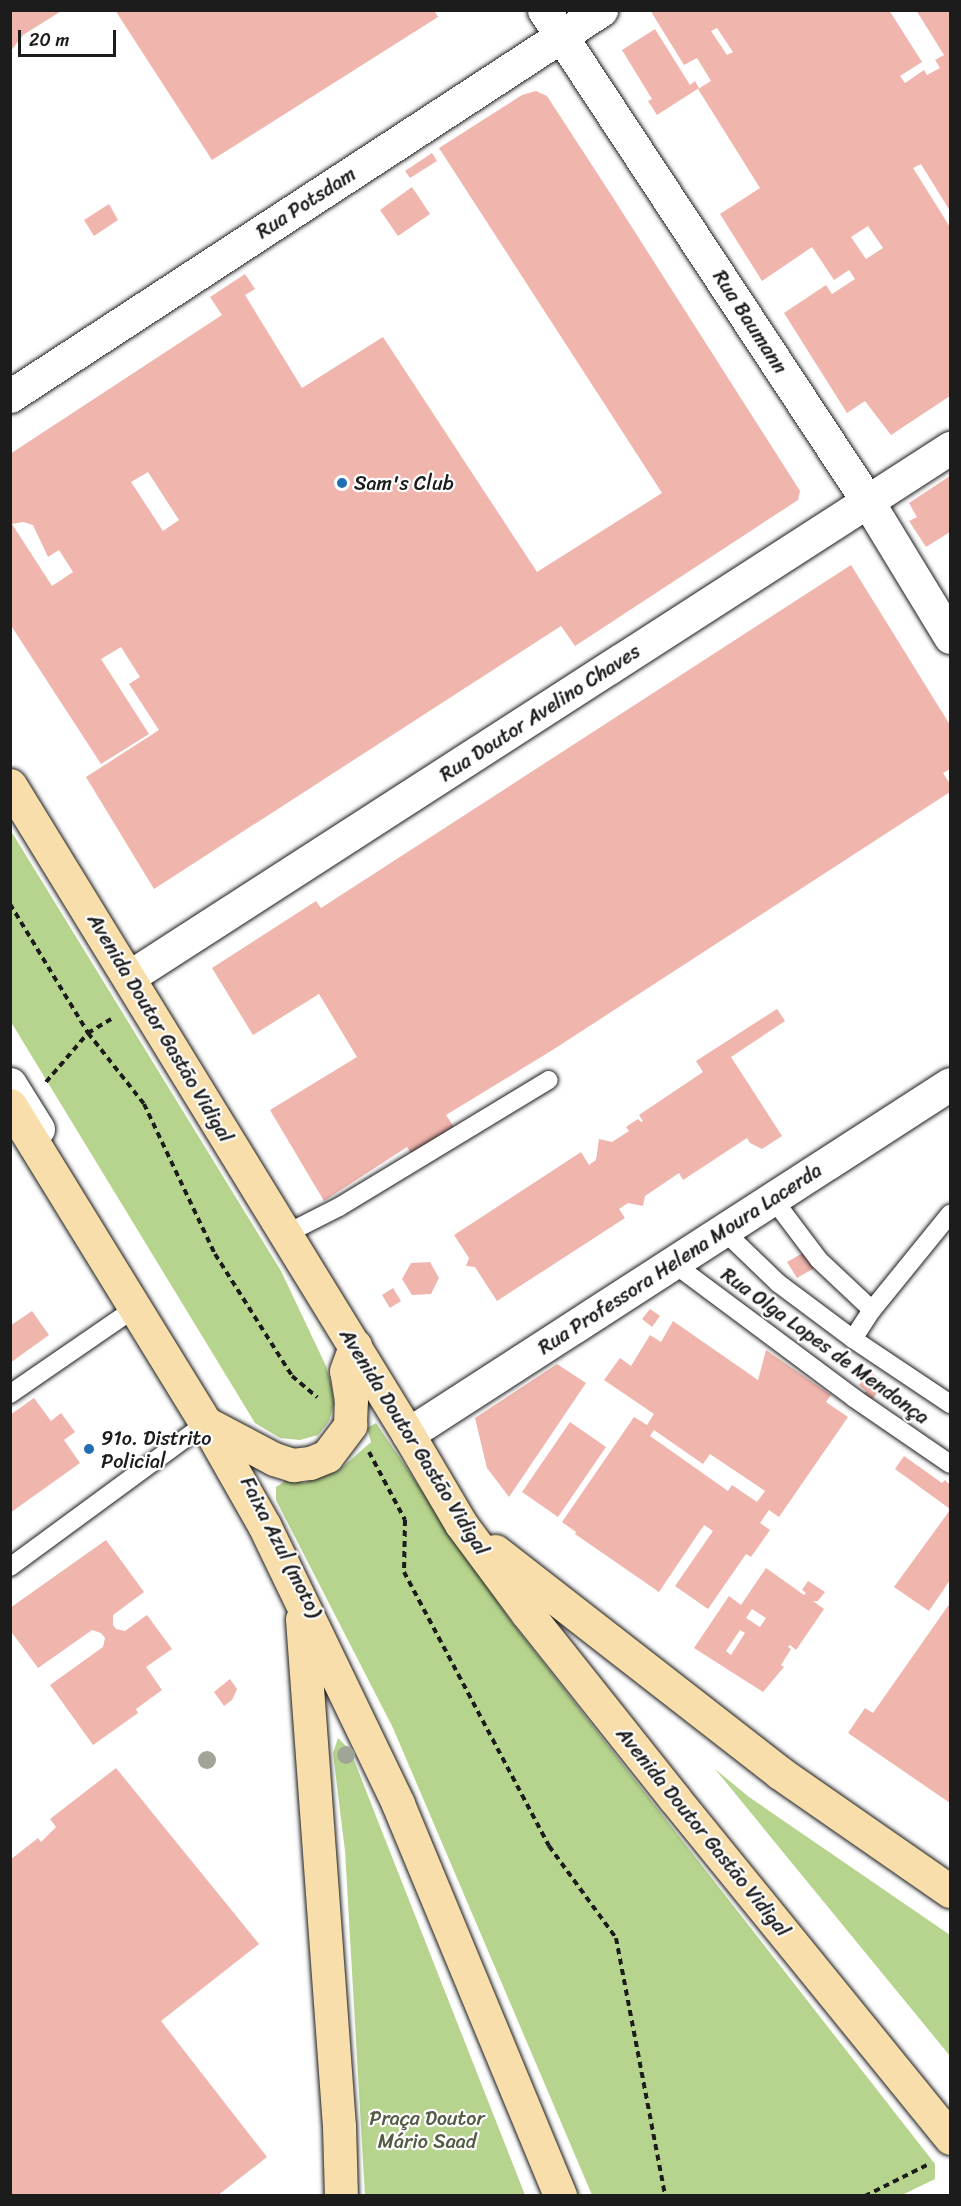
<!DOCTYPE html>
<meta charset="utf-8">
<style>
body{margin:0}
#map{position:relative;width:961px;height:2206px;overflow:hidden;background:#fff;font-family:Sriracha,sans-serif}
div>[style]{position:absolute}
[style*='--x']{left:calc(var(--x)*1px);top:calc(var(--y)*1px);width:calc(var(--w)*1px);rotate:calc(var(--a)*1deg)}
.green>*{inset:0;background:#b6d48d}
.building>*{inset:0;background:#f0b5ad}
.path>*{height:4px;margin-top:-2px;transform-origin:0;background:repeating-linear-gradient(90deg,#1c1c1c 0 6px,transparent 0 10.5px)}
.roads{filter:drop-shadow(0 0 2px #1c1c1c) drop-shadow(0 0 2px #1c1c1c)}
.lane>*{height:18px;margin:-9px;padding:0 9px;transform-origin:9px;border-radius:9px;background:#fff}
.street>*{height:33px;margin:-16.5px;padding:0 16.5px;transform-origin:16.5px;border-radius:16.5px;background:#fff}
.secondary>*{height:33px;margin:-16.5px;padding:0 16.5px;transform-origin:16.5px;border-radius:16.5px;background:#fff}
.highway>*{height:33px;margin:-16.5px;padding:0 16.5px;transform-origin:16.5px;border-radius:16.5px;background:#f8deab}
.trees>*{width:18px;height:18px;margin:-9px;border-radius:50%;background:#a0a598}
.dots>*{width:16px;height:16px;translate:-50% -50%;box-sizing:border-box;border:3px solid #fff;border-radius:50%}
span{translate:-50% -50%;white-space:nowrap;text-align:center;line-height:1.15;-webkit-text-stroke:4.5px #fff;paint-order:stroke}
.street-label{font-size:20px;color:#1c1c1c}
.poi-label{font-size:20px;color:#1c1c1c}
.left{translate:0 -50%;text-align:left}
.park-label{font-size:20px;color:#525c44}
.frame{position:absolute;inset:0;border:12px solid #1c1c1c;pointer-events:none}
.scale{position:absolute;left:18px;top:30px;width:98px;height:27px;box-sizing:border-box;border:3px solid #1c1c1c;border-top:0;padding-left:8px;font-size:18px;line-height:21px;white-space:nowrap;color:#1c1c1c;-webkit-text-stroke:4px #fff;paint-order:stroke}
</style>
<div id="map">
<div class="green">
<i style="clip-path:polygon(11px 831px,281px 1271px,326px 1366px,332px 1388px,334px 1404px,329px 1421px,318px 1435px,300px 1440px,280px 1438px,255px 1423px,11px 1022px)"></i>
<i style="clip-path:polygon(376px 1423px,510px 1620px,935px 2164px,935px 2179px,900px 2196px,592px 2195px,393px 1728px,276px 1500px,276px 1487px,288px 1479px,304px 1483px,338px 1471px,371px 1442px,367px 1428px)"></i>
<i style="clip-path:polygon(338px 1738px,350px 1750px,525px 2195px,365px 2195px,345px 1851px,333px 1753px)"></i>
<i style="clip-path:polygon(715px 1769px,749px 1797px,950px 1935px,950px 2056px)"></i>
</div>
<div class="building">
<i style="clip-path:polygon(10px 10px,63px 10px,23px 35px,10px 52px)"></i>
<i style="clip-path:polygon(115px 10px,434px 10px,438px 17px,212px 160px)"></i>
<i style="clip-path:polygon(evenodd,650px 10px,889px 10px,922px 62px,900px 76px,905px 83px,924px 70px,927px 75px,940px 68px,935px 60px,944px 55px,916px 10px,950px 10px,950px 211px,921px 164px,913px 168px,950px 227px,950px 396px,891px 435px,865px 401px,847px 413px,784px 313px,826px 285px,832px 294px,855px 279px,849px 270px,834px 280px,812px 247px,762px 281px,720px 214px,760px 188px,698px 89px,711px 81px,697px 58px,684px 65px,650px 10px,717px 28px,733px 52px,727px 55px,711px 31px,717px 28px,650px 10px,868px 226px,883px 248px,866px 259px,851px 237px,868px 226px)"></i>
<i style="clip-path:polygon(655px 29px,690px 85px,695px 81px,699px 88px,657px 115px,648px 101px,652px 99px,622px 50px)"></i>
<i style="clip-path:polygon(evenodd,536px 91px,547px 96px,612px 196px,800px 491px,798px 500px,575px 646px,561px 626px,154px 889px,86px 777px,159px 730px,129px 684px,140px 677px,121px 647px,101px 659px,149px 734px,101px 764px,10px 624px,10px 454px,222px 315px,210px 297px,245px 274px,255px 289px,245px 295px,302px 388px,383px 337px,537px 572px,662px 493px,439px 148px,522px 95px,536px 91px,148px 472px,179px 520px,163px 531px,131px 482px,148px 472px,536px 91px,23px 522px,33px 525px,48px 557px,59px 550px,73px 572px,52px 586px,12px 524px,23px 522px)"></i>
<i style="clip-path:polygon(432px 153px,437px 161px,410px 178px,405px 171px)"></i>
<i style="clip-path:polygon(412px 187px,430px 214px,398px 236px,380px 210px)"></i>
<i style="clip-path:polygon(109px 204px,118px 220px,94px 236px,84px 220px)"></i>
<i style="clip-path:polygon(950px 476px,950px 532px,926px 547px,909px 521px,917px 517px,909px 503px)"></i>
<i style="clip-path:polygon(851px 565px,950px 725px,950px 769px,943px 773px,950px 784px,950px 792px,551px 1051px,446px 1115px,456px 1130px,414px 1158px,407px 1147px,324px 1201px,270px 1110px,357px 1057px,319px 994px,253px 1035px,212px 968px,316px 901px,321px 908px)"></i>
<i style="clip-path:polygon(777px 1009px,785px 1021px,731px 1057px,782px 1136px,762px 1149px,750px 1143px,747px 1138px,683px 1180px,679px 1173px,645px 1196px,643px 1206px,628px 1203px,619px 1209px,625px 1218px,497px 1301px,475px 1267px,466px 1266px,469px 1258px,454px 1235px,581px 1152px,589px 1165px,596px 1160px,599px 1139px,612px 1142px,629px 1131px,626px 1127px,638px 1119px,641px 1122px,643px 1121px,639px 1115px,703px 1072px,696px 1061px)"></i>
<i style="clip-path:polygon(808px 1250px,818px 1266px,797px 1278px,787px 1262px)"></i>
<i style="clip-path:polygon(430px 1262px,439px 1278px,431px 1294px,412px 1295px,402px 1279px,411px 1263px)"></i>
<i style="clip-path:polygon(393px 1288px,401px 1301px,390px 1308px,382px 1295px)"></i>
<i style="clip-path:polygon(650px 1309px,660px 1316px,652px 1327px,642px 1319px)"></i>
<i style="clip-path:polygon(32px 1311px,49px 1335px,10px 1363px,10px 1326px)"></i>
<i style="clip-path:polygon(evenodd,673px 1321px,758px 1380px,766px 1350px,831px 1395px,826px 1402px,848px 1417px,779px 1517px,769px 1510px,760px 1523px,770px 1530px,751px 1557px,746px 1554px,708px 1609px,675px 1586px,713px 1531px,704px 1525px,659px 1592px,575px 1534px,576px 1532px,562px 1522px,634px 1417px,647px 1425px,654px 1414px,604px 1380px,620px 1358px,631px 1366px,650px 1335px,661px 1342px,673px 1321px,654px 1430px,703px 1464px,710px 1454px,765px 1491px,757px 1502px,732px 1485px,728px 1491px,650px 1436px,654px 1430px)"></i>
<i style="clip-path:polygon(557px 1364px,586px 1383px,509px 1497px,487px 1468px,475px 1418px)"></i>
<i style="clip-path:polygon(870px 1372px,885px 1382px,869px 1404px,860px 1399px,866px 1391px,859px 1385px)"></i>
<i style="clip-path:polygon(34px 1398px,51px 1421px,61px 1413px,75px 1432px,64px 1440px,80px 1463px,10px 1513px,10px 1415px)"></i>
<i style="clip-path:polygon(570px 1422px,606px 1447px,558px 1517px,522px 1492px)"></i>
<i style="clip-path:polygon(904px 1456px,942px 1483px,945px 1480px,950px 1485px,950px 1509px,895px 1469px)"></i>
<i style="clip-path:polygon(950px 1510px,950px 1580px,929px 1611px,894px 1587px)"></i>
<i style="clip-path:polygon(106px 1540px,144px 1592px,113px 1615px,113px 1625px,116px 1629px,125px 1631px,147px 1615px,172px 1649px,146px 1667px,162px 1690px,136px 1709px,138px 1713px,93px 1745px,50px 1685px,103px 1647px,105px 1638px,101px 1633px,92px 1630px,38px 1668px,10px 1630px,10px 1608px)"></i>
<i style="clip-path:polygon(evenodd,766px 1568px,804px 1595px,806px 1593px,802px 1590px,808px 1581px,825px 1592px,818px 1601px,813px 1601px,824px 1609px,796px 1650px,790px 1645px,788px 1647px,791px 1649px,781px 1665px,784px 1667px,763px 1692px,694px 1648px,729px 1596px,741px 1605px,766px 1568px,752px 1609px,766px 1618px,760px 1627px,746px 1618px,752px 1609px,766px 1568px,740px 1630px,745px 1633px,731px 1655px,726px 1651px,740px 1630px)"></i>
<i style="clip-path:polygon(950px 1603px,950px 1803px,848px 1733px,865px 1708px,873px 1713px)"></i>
<i style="clip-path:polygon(230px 1679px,237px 1689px,232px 1700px,224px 1706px,214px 1692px)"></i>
<i style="clip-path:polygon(116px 1768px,259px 1944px,161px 2021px,267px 2157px,217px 2196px,10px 2196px,10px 1860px,38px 1838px,41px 1842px,56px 1827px,50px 1819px)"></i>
</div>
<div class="path">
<i style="--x:10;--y:904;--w:151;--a:58.8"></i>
<i style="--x:88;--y:1033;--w:90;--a:51.7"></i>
<i style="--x:144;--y:1104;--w:166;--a:64.7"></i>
<i style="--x:215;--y:1254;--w:144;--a:57.7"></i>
<i style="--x:292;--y:1376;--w:33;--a:40"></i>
<i style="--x:46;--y:1082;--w:65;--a:-49.4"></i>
<i style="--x:88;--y:1033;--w:29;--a:-31"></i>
<i style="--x:369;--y:1452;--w:77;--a:62.1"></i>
<i style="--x:405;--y:1520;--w:52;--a:91.1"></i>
<i style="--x:404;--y:1572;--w:310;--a:62.1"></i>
<i style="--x:549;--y:1846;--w:114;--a:53.9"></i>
<i style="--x:616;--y:1938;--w:263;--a:79.2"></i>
<i style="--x:865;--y:2196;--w:72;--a:-26.6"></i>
</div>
<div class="roads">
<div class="lane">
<i style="--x:773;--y:1199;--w:76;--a:53"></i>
<i style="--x:819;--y:1260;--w:73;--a:43.3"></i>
<i style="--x:724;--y:1231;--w:75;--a:43.9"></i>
<i style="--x:778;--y:1283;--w:94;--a:36.7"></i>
<i style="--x:853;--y:1339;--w:117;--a:33.8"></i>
<i style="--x:286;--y:1234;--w:59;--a:-27"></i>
<i style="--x:339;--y:1207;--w:245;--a:-31.2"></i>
<i style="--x:673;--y:1263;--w:226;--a:36.7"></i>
<i style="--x:854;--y:1398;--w:116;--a:34.5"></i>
<i style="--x:853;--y:1339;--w:35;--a:-57"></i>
<i style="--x:872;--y:1310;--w:124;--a:-50.9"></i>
<i style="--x:10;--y:1394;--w:152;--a:-34.5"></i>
<i style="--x:10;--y:1567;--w:243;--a:-36.3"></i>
</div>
<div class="street">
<i style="--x:544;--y:10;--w:589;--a:56.63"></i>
<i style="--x:868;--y:502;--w:158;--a:58.7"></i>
<i style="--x:10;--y:396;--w:706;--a:-33.15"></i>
<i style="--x:129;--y:977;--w:977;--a:-32.8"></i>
<i style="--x:408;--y:1434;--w:645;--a:-32.85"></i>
</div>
<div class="secondary">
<i style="--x:10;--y:1084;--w:53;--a:58.1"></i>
</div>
<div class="highway">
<i style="--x:10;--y:785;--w:761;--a:58.48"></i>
<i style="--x:408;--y:1434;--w:104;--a:59.5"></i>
<i style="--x:461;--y:1524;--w:111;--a:53.4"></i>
<i style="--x:527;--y:1613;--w:236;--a:51.5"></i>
<i style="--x:674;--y:1798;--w:438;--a:50.9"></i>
<i style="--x:10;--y:1105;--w:374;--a:58.4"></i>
<i style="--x:206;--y:1423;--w:117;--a:60.4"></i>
<i style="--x:264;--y:1525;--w:310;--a:64.3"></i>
<i style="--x:398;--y:1804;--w:424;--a:67.5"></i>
<i style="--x:206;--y:1423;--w:77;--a:27.9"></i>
<i style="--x:274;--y:1459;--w:20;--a:18"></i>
<i style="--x:293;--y:1465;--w:17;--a:-7"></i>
<i style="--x:310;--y:1463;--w:18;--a:-22"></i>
<i style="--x:327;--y:1456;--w:39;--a:-53"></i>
<i style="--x:350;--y:1425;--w:24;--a:-88"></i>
<i style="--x:351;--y:1401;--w:30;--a:-99"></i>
<i style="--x:346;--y:1371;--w:27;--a:-70"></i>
<i style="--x:495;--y:1551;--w:361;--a:37.9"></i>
<i style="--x:780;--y:1773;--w:207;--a:34.8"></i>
<i style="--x:302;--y:1619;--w:508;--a:85.83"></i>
<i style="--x:339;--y:2126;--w:70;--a:88.4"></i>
</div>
</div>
<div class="trees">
<i style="left:346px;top:1755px"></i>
<i style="left:207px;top:1760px"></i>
</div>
<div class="dots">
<i style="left:342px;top:483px;background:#1f6fb2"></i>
<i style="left:89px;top:1449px;background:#1f6fb2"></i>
</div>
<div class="street-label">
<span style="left:306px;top:203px;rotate:-33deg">Rua Potsdam</span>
<span style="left:750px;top:322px;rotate:57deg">Rua Baumann</span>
<span style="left:540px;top:713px;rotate:-33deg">Rua Doutor Avelino Chaves</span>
<span style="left:160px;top:1028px;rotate:59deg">Avenida Doutor Gastão Vidigal</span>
<span style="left:680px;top:1259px;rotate:-33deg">Rua Professora Helena Moura Lacerda</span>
<span style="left:825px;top:1346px;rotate:36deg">Rua Olga Lopes de Mendonça</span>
<span style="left:414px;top:1442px;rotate:58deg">Avenida Doutor Gastão Vidigal</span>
<span style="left:281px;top:1547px;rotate:63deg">Faixa Azul (moto)</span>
<span style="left:703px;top:1832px;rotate:51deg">Avenida Doutor Gastão Vidigal</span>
</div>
<div class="poi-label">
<span class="left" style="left:354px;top:483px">Sam's Club</span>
<span class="left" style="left:101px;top:1450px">91o. Distrito<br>Policial</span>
</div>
<div class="park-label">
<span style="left:427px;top:2130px">Praça Doutor<br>Mário Saad</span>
</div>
<div class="frame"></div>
<div class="scale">20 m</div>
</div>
